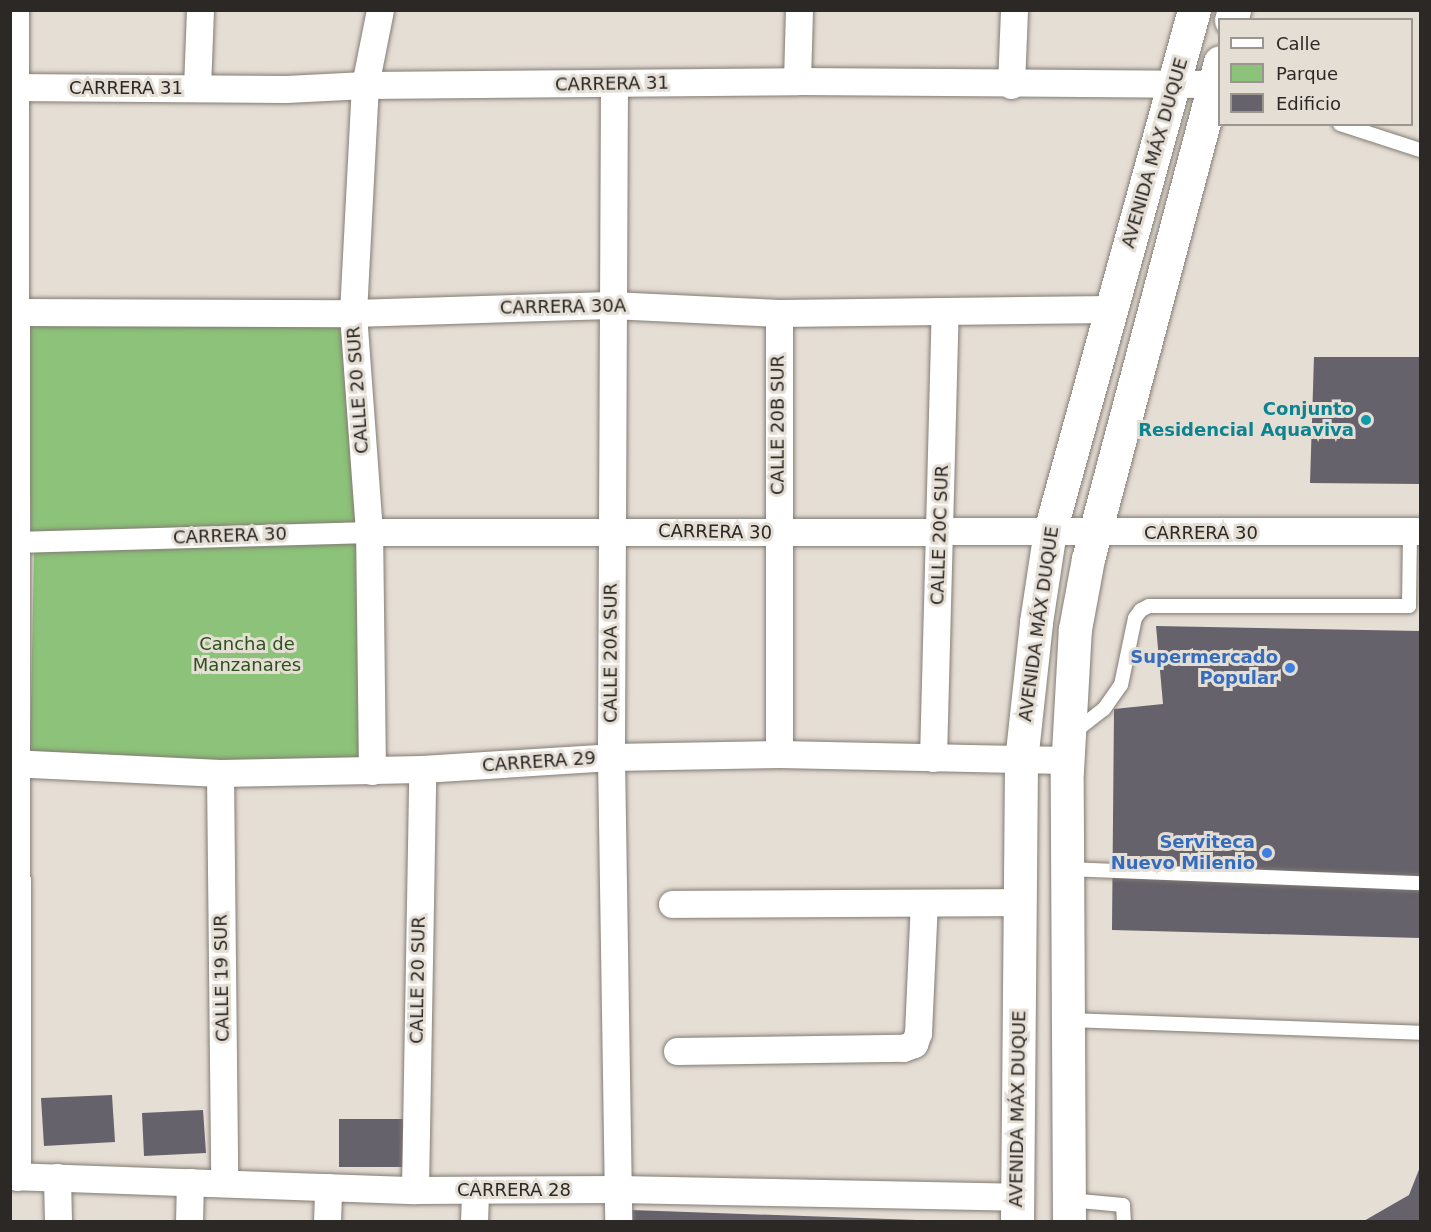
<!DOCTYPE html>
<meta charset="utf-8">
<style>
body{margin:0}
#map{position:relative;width:1431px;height:1232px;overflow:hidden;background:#e5ded5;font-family:"DejaVu Sans",sans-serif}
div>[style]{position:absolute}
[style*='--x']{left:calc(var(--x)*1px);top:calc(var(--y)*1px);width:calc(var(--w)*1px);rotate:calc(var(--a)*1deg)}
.green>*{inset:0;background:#8cc279}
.building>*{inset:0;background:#65626b}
.roads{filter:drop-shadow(0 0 2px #837c74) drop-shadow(0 0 2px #837c74)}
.service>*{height:14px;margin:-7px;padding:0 7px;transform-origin:7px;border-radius:7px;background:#fff}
.pedestrian>*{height:21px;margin:-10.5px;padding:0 10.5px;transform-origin:10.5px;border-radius:10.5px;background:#fff}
.minor>*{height:27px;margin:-13.5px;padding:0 13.5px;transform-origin:13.5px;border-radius:13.5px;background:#fff}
.secondary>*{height:33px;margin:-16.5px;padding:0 16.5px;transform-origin:16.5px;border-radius:16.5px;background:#fff}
.dots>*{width:16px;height:16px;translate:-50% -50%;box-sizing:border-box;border:3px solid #e5ded5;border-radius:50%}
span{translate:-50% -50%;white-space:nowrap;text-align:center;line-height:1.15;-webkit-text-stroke:6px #e5ded5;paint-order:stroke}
.street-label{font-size:18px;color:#2b2825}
.culture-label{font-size:18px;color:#0d838f;font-weight:700}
.right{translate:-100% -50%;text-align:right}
.park-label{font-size:18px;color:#2b521a}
.shop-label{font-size:18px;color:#366cbe;font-weight:700}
.frame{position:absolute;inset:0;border:12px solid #2b2825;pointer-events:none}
.legend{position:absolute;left:1218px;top:18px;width:195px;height:108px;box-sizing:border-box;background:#e5ded5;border:2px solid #9b958f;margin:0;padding:8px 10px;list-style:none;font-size:18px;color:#2b2825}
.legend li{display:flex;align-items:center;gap:12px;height:30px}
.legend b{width:30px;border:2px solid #9b958f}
</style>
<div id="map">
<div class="green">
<i style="clip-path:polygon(26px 317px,346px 317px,361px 527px,31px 536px)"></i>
<i style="clip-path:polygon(359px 539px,363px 766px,30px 758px,34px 549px)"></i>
</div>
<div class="building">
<i style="clip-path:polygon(1314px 357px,1420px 357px,1420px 484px,1310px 483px)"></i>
<i style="clip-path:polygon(1156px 626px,1420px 631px,1420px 938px,1112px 930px,1114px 709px,1163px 704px)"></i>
<i style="clip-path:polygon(112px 1095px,115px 1142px,44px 1146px,41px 1098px)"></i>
<i style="clip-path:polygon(203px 1110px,206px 1153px,144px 1156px,142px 1113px)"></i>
<i style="clip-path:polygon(339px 1119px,405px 1119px,405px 1167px,339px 1167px)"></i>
<i style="clip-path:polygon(1420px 1167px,1420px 1222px,1362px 1222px,1409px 1195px)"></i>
<i style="clip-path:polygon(631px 1210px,917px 1220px,917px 1222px,631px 1222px)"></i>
</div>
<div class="roads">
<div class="service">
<i style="--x:1340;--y:124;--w:84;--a:18"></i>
<i style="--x:1073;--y:733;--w:39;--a:-38"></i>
<i style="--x:1104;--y:709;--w:29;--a:-55"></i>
<i style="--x:1121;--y:685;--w:68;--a:-78.2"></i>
<i style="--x:1135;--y:618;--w:10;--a:-53"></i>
<i style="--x:1141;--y:610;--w:9;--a:-27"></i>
<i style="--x:1149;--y:606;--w:260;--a:0"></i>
<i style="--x:1409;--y:606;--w:75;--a:-89.2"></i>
<i style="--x:1068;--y:869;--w:352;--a:2.3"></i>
<i style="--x:1069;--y:1020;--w:351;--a:2.1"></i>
<i style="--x:1069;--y:1200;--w:54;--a:5.3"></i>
<i style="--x:1123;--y:1205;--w:17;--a:87"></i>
</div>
<div class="pedestrian">
<i style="--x:16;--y:542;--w:353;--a:-1.6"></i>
</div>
<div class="minor">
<i style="--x:15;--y:10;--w:1167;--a:89.9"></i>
<i style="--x:797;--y:81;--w:71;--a:-88.4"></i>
<i style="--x:614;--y:85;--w:672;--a:90.26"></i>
<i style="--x:611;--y:757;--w:465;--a:89.1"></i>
<i style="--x:1011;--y:85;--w:75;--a:-87.7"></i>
<i style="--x:10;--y:87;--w:276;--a:0.4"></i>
<i style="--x:286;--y:89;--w:79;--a:-2.9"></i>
<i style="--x:365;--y:85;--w:432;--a:-0.5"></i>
<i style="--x:797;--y:81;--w:416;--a:0.4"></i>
<i style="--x:197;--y:88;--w:78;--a:-87.8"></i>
<i style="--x:16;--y:312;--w:337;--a:0.2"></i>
<i style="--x:353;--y:313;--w:258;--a:-1.8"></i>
<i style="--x:611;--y:305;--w:168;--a:2.7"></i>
<i style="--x:779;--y:313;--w:332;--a:-0.7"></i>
<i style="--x:369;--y:532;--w:1051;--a:-0.05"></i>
<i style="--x:779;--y:754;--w:441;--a:-90"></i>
<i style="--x:933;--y:758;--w:446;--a:-88.5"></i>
<i style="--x:10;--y:763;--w:210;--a:2.7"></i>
<i style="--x:220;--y:773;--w:202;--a:-1.1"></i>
<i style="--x:422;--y:769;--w:189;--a:-3.6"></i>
<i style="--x:611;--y:757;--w:168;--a:-1"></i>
<i style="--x:779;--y:754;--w:288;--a:1.2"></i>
<i style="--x:372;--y:771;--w:239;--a:-90.7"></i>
<i style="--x:369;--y:532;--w:220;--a:-94.2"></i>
<i style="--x:353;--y:313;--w:228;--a:-87"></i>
<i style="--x:365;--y:85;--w:76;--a:-78.7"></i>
<i style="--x:220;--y:773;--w:410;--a:89.4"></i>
<i style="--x:672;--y:904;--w:348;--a:-0.3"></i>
<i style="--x:677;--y:1051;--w:226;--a:-0.8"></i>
<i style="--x:903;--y:1048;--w:12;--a:-20"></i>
<i style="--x:914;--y:1044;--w:12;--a:-70"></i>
<i style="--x:918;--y:1033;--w:130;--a:-87.4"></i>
<i style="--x:10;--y:1176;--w:405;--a:2"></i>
<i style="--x:415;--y:1190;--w:203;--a:-0.3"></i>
<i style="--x:618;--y:1189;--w:399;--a:1.1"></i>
<i style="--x:57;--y:1177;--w:45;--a:88.7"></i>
<i style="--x:415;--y:1190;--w:421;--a:-89"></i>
<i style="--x:189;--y:1222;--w:40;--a:-88.6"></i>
<i style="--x:327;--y:1222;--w:35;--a:-88"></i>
<i style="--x:474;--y:1222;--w:32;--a:-88"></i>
</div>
<div class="secondary">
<i style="--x:1231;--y:20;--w:10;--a:-73"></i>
<i style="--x:1017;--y:1222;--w:461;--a:-89.5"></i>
<i style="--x:1021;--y:761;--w:140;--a:-83.8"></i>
<i style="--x:1036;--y:622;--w:92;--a:-81.3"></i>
<i style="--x:1050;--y:531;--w:541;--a:-74.55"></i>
<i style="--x:1069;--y:1222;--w:452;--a:-90.3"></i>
<i style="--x:1067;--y:770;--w:141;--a:-86.8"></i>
<i style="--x:1075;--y:629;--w:71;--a:-79.5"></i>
<i style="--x:1088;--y:559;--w:514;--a:-75.13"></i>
</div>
</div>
<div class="dots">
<i style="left:1366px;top:420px;background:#0f9aa8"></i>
<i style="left:1290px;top:668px;background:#3f7fe0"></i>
<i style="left:1267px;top:853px;background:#3f7fe0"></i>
</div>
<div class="street-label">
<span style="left:612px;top:84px;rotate:-1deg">CARRERA 31</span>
<span style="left:126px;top:88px">CARRERA 31</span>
<span style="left:1155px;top:153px;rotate:-74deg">AVENIDA MÁX DUQUE</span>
<span style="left:563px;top:307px;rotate:-1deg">CARRERA 30A</span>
<span style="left:358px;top:390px;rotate:-94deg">CALLE 20 SUR</span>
<span style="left:778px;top:425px;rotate:-90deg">CALLE 20B SUR</span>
<span style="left:715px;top:532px;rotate:1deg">CARRERA 30</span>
<span style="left:1201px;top:533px">CARRERA 30</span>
<span style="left:940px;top:535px;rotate:-88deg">CALLE 20C SUR</span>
<span style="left:230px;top:536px;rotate:-2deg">CARRERA 30</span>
<span style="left:1039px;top:624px;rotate:-82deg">AVENIDA MÁX DUQUE</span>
<span style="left:611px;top:653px;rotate:-90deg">CALLE 20A SUR</span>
<span style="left:539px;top:762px;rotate:-4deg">CARRERA 29</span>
<span style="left:222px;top:978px;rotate:-91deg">CALLE 19 SUR</span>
<span style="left:418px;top:980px;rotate:-89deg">CALLE 20 SUR</span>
<span style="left:1018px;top:1109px;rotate:-89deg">AVENIDA MÁX DUQUE</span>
<span style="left:514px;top:1190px">CARRERA 28</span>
</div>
<div class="culture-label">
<span class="right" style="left:1354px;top:420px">Conjunto<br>Residencial Aquaviva</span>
</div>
<div class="park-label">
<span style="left:247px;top:655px">Cancha de<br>Manzanares</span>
</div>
<div class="shop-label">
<span class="right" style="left:1278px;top:668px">Supermercado<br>Popular</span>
<span class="right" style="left:1255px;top:853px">Serviteca<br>Nuevo Milenio</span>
</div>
<div class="frame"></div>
<ul class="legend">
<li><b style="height:8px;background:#fff"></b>Calle</li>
<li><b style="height:16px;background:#8cc279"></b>Parque</li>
<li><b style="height:16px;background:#65626b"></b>Edificio</li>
</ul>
</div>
